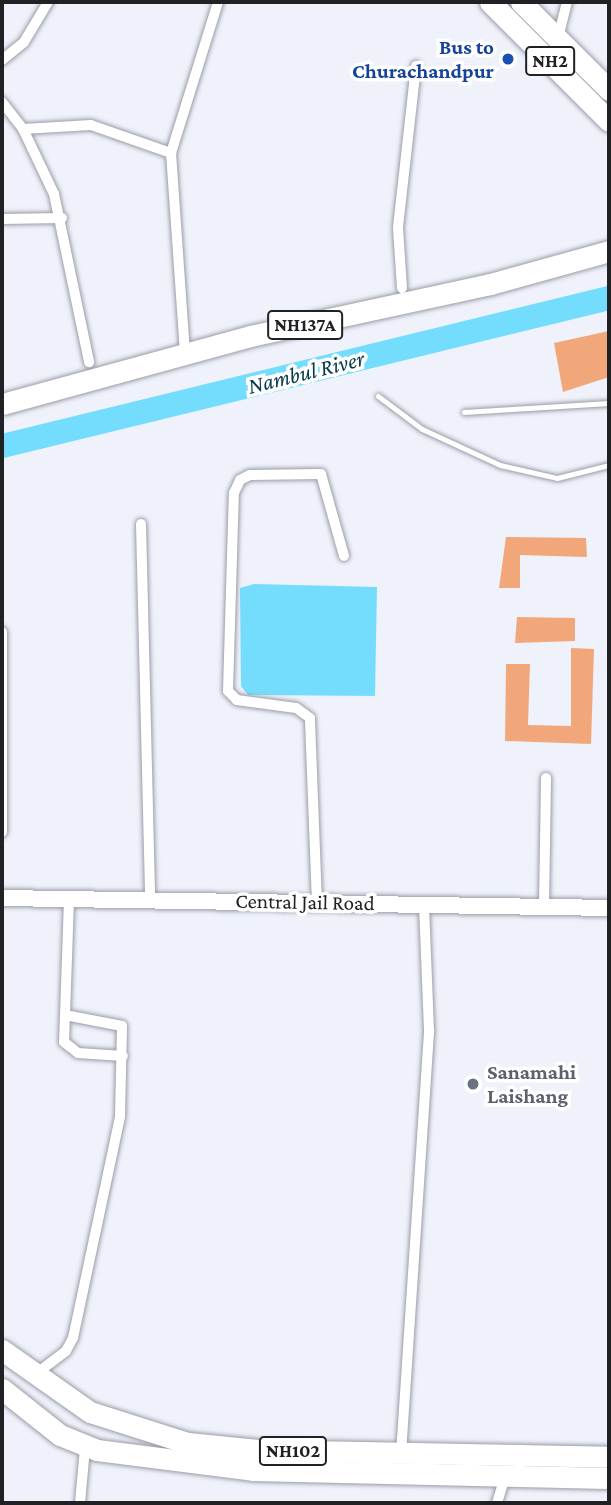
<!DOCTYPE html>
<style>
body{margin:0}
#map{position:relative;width:611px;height:1505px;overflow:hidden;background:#eff1fb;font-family:"Crimson Pro",serif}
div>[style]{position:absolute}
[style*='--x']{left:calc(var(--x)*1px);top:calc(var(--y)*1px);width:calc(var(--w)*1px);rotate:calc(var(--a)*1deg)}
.water>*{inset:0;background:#74ddfd}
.river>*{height:24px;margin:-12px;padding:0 12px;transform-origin:12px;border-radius:12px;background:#74ddfd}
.building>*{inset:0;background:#f2a77a}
.roads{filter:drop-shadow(0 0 2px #9b9da6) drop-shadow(0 0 2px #9b9da6)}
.lane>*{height:5px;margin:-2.5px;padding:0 2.5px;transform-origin:2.5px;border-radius:2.5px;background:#fff}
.street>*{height:10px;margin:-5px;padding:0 5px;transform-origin:5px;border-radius:5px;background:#fff}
.secondary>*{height:16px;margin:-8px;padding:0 8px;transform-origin:8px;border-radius:8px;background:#fff}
.highway>*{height:21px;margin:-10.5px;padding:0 10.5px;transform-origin:10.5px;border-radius:10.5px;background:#fff}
.dots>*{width:19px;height:19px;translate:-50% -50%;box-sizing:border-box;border:4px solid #fff;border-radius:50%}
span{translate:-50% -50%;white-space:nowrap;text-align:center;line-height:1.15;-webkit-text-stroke:7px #fff;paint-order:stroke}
.shield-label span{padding:2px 5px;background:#fff;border:2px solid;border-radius:5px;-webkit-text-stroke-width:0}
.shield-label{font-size:19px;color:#202125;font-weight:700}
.transit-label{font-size:21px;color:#164399;font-weight:700}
.right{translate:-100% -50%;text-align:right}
.street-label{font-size:21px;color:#202125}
.worship-label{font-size:21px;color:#5b616d;font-weight:700}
.left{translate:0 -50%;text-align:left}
.water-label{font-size:23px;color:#073a47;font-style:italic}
.frame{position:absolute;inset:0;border:4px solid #202125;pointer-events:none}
</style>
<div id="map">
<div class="water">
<i style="clip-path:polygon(254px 584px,377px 587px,375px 696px,248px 695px,241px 686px,240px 588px)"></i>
</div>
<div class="river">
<i style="--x:2;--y:446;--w:625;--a:-13.7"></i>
</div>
<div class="building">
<i style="clip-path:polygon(609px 331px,609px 377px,563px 392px,554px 343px)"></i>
<i style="clip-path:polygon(506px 537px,586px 538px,587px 557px,520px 555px,520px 588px,499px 588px)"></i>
<i style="clip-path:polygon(517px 617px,575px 618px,575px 641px,515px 643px)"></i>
<i style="clip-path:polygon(571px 648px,594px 649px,591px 744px,505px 741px,506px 664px,530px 664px,528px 725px,571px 726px)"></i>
</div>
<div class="roads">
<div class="lane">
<i style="--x:378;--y:396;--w:55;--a:36.9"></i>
<i style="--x:422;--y:429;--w:86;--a:24.8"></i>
<i style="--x:500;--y:465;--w:58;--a:12.8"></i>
<i style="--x:557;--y:478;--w:54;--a:-14"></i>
<i style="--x:464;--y:412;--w:145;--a:-3.6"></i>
</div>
<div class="street">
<i style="--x:558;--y:38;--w:37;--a:-76"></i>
<i style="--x:2;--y:60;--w:28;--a:-39"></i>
<i style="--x:24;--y:42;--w:47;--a:-59"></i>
<i style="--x:2;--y:102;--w:34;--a:52"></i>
<i style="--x:23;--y:129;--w:72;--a:64.5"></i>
<i style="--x:54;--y:194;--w:172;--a:78.2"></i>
<i style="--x:23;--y:129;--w:68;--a:-3.4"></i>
<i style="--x:91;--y:125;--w:85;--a:19.3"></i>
<i style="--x:2;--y:219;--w:60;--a:-1"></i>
<i style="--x:402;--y:288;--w:61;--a:-93.8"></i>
<i style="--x:398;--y:227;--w:162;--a:-83.6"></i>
<i style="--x:185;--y:353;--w:200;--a:-94"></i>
<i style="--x:171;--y:153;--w:158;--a:-72.7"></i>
<i style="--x:141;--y:524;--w:375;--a:88.6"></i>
<i style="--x:2;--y:632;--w:200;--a:90"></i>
<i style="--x:69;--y:900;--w:142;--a:92"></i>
<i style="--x:64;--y:1042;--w:18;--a:38"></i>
<i style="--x:78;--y:1053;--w:45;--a:3.8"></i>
<i style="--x:317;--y:903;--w:185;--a:-92.2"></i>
<i style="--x:310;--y:718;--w:17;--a:-144"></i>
<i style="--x:296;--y:708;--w:60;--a:-172.3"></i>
<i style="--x:237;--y:700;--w:13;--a:-135"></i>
<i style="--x:228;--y:691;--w:198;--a:-88.3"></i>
<i style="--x:234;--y:493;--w:14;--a:-65"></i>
<i style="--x:240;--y:480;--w:11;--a:-27"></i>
<i style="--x:250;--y:475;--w:71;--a:-0.8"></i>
<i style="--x:321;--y:474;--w:85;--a:74.3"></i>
<i style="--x:544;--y:907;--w:129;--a:-89.1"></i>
<i style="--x:37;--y:1373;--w:36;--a:-37"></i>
<i style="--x:66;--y:1351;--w:15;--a:-62"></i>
<i style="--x:73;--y:1338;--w:227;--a:-78"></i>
<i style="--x:120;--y:1116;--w:90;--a:-88.7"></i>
<i style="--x:122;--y:1026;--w:58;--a:-169.1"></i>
<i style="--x:401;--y:1454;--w:425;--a:-86.2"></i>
<i style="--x:429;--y:1030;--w:125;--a:-92.3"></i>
<i style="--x:80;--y:1503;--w:55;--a:-84.8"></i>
<i style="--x:497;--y:1503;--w:28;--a:-73"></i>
</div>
<div class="secondary">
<i style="--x:2;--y:898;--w:607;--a:0.94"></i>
</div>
<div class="highway">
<i style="--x:490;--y:2;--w:168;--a:45"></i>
<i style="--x:521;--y:2;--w:124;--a:45"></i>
<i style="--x:2;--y:404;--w:257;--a:-15.3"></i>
<i style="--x:250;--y:336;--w:246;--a:-12.2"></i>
<i style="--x:490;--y:284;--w:123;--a:-15.5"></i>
<i style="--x:2;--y:1350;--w:108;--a:35.2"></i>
<i style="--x:90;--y:1412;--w:103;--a:17.6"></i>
<i style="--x:188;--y:1443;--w:70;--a:5.7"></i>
<i style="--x:258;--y:1450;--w:351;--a:1.1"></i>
<i style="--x:2;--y:1389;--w:74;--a:38.4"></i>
<i style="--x:60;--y:1435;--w:40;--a:22"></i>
<i style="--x:97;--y:1450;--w:157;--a:7.3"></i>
<i style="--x:253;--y:1470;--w:356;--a:1.3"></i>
</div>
</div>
<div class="dots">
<i style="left:508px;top:59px;background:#1a4fb4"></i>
<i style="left:473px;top:1084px;background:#6b7280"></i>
</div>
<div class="shield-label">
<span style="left:550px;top:61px">NH2</span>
<span style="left:305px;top:325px">NH137A</span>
<span style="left:293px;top:1451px">NH102</span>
</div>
<div class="transit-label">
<span class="right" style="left:494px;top:59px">Bus to<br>Churachandpur</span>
</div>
<div class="street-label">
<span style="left:305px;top:902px;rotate:1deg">Central Jail Road</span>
</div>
<div class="worship-label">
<span class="left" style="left:487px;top:1084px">Sanamahi<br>Laishang</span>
</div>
<div class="water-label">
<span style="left:306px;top:372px;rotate:-14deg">Nambul River</span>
</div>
<div class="frame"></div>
</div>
